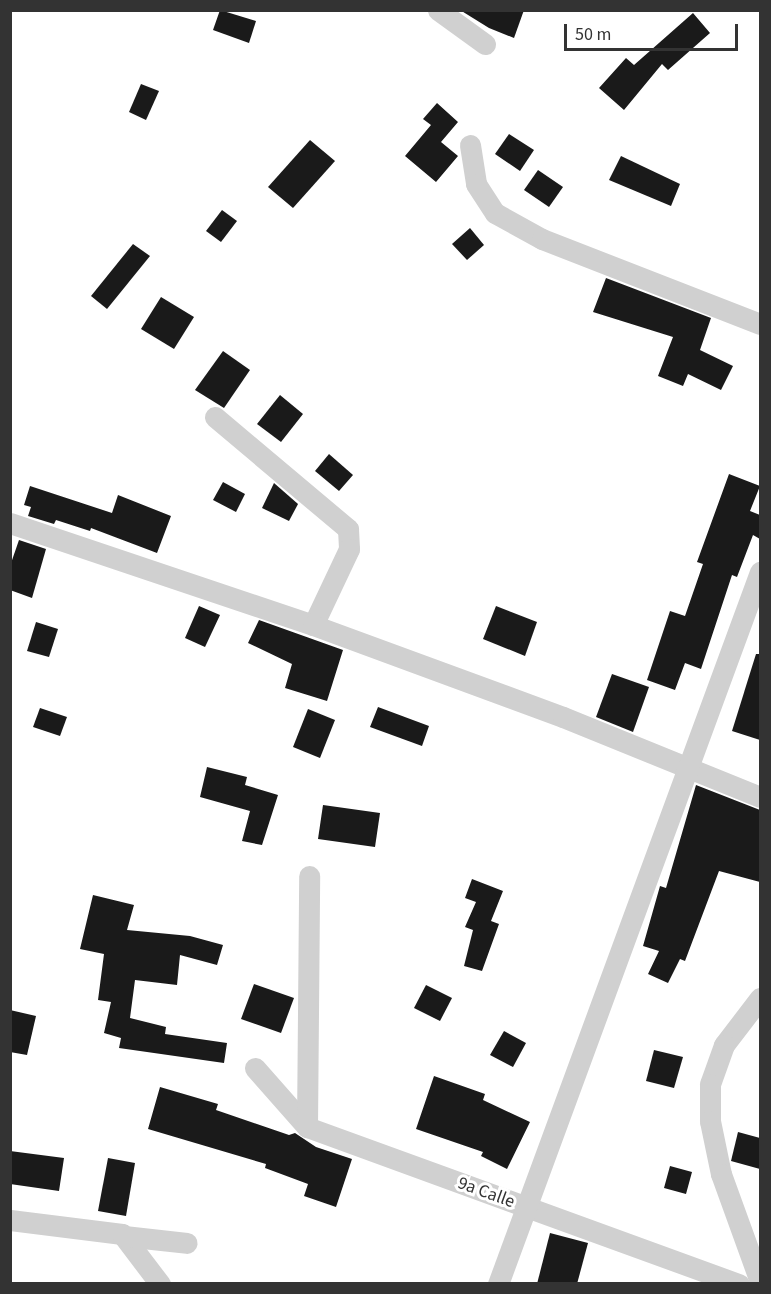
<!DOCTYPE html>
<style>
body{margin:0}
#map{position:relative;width:771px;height:1294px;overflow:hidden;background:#fff;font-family:"Source Sans 3",sans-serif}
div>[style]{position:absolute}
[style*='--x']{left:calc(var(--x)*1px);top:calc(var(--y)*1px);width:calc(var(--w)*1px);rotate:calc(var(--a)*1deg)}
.building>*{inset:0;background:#1a1a1a}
.street>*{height:21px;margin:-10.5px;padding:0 10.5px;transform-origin:10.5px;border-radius:10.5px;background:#d0d0d0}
span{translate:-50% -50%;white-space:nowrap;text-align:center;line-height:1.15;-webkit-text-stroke:6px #fff;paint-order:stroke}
.street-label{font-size:18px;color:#333}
.frame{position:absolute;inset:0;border:12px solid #333;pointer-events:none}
.scale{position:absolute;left:564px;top:24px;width:174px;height:27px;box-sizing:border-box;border:3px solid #333;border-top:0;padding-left:8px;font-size:18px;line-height:21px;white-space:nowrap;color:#333;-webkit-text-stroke:4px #fff;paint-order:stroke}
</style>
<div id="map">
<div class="building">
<i style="clip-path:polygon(220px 10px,256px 21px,249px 43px,213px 30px)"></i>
<i style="clip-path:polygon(460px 10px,524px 10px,514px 38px,489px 28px)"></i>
<i style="clip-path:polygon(693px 13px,710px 33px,668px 70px,662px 64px,624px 110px,599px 88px,626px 58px,634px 65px)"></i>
<i style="clip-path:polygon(141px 84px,159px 91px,146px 120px,129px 112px)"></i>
<i style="clip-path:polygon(437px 103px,458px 122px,441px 142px,458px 156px,436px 182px,405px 156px,431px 125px,423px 119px)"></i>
<i style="clip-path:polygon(509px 134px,534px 150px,520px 171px,495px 154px)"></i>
<i style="clip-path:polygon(310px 140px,335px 161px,293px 208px,268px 187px)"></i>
<i style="clip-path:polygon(621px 156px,680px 184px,671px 206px,609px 180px)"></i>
<i style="clip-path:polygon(538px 170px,563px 187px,549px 207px,524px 190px)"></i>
<i style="clip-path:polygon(222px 210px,237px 221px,221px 242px,206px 231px)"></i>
<i style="clip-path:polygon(470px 228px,484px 245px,467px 260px,452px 244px)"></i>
<i style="clip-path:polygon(133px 244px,150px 256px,107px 309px,91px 296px)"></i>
<i style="clip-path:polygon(606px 278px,711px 318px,700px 350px,733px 366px,721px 390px,688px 374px,683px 386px,658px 376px,673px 337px,593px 312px)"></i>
<i style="clip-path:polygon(161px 297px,194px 317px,174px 349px,141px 329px)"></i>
<i style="clip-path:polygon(223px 351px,250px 370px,224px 408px,195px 390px)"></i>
<i style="clip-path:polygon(280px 395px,303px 414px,281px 442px,257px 424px)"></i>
<i style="clip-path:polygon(329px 454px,353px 475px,339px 491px,315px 471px)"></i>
<i style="clip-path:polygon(729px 474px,760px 486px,750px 511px,760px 515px,760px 539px,753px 535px,737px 577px,732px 575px,701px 669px,685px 663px,675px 690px,647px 680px,670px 611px,685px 616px,703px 564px,697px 562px)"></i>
<i style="clip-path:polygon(223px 482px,245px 494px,236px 512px,213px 500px)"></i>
<i style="clip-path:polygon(274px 483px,298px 504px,289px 521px,262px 508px)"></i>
<i style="clip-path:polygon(30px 486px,112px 513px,118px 495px,171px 516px,157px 553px,91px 528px,90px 531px,56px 520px,54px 524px,28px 516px,31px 507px,24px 505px)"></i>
<i style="clip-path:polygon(19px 540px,46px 549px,32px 598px,10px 590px,10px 566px)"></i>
<i style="clip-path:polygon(199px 606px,220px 615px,205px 647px,185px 638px)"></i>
<i style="clip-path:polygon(496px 606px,537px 622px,525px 656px,483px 639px)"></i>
<i style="clip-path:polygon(259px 620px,343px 650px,327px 701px,285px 688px,292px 664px,248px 643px)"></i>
<i style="clip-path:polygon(36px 622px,58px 629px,49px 657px,27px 651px)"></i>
<i style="clip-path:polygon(756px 654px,760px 654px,760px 740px,732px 731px)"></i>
<i style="clip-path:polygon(612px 674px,649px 687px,633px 732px,596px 717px)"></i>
<i style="clip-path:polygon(378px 707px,429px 726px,422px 746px,370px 727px)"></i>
<i style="clip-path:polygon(40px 708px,67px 717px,60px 736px,33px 727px)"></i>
<i style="clip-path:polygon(308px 709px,335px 720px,320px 758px,293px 747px)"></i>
<i style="clip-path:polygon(207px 767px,247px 777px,245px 785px,278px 795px,262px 845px,242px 841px,250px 811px,200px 797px)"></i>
<i style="clip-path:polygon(696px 785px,760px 810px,760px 882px,719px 871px,685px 961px,680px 959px,668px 983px,648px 974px,659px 951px,643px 946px,660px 886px,666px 888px)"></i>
<i style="clip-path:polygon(323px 805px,380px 813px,375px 847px,318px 839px)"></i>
<i style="clip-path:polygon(472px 879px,503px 891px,491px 921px,499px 924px,482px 971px,464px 966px,473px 930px,465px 927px,476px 902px,465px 898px)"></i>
<i style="clip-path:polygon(93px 895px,134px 905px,127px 930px,190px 936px,223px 945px,217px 965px,180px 955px,177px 985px,135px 980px,130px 1018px,166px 1027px,165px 1034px,227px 1043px,224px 1063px,119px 1048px,121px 1038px,104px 1033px,111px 1002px,98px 1000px,104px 954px,80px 949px)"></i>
<i style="clip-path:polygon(254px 984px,294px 998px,281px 1033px,241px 1019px)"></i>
<i style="clip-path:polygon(426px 985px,452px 998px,440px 1021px,414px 1008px)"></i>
<i style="clip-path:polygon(10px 1010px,36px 1016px,27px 1055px,10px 1052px)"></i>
<i style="clip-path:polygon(504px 1031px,526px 1043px,513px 1067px,490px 1055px)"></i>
<i style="clip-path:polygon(654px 1050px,683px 1057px,674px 1088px,646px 1081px)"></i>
<i style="clip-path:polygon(434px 1076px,485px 1094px,483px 1100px,530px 1122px,507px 1169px,481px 1156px,483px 1152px,416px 1129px)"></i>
<i style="clip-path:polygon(160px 1087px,218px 1104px,216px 1110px,289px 1135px,295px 1133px,316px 1147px,352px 1159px,336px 1207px,304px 1196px,308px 1184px,265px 1168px,266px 1164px,148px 1129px)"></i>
<i style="clip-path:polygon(738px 1132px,760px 1138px,760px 1169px,731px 1161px)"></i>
<i style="clip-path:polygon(10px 1151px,64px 1158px,59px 1191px,10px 1184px)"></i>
<i style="clip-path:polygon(108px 1158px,135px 1163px,126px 1216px,98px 1211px)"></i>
<i style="clip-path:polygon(670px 1166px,692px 1172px,686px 1194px,664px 1188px)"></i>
<i style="clip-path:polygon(550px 1233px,588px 1243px,577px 1284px,537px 1284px)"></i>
</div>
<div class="street">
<i style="--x:438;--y:10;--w:58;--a:35.9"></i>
<i style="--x:470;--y:145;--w:39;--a:81"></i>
<i style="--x:476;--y:184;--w:35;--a:57"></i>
<i style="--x:495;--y:213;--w:54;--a:29"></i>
<i style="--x:542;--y:239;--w:234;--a:21.3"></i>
<i style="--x:215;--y:417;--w:174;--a:40.1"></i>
<i style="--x:348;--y:529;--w:20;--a:87"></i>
<i style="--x:349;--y:549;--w:84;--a:115.3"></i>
<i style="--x:10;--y:523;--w:320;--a:18.6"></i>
<i style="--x:313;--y:625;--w:266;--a:20.2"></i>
<i style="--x:563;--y:717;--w:213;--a:22.1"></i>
<i style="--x:760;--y:998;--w:59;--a:127.5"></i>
<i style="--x:724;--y:1045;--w:41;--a:109.7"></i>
<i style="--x:710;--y:1084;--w:37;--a:90"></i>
<i style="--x:710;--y:1121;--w:54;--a:78.3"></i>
<i style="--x:721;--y:1174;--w:115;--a:70.1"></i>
<i style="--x:255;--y:1068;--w:79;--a:48.6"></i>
<i style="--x:307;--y:1127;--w:460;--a:20"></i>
<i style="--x:307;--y:1127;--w:251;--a:-89.5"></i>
<i style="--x:10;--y:1220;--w:113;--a:7.1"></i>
<i style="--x:122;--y:1234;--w:63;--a:52.8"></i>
<i style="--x:124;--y:1236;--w:63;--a:6.3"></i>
<i style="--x:498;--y:1284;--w:759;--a:-69.8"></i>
</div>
<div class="street-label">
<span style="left:486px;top:1193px;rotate:20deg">9a Calle</span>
</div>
<div class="frame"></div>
<div class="scale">50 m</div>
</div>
